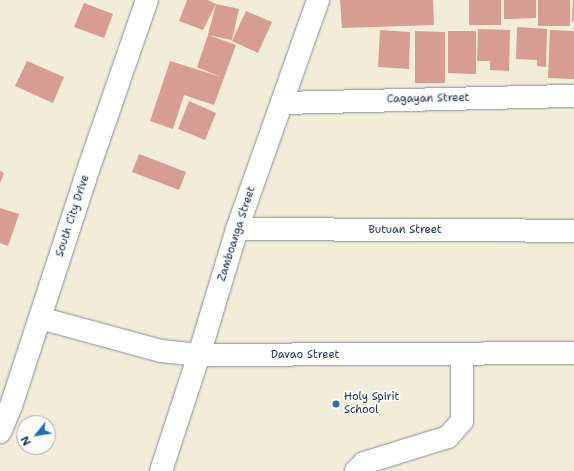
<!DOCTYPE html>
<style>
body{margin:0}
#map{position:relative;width:574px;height:471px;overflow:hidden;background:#f1edd8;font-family:"Shantell Sans",sans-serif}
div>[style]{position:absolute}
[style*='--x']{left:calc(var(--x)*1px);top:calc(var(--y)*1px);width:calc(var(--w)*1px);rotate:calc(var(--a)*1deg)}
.building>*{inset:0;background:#d79c93}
.roads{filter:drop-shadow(0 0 1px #868e9b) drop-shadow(0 0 1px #868e9b)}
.minor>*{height:22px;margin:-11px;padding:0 11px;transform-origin:11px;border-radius:11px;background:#fff}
.dots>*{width:11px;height:11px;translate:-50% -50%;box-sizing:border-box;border:2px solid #fdfcf7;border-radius:50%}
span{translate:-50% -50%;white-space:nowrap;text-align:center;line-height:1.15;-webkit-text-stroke:3.5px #fdfcf7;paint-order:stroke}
.street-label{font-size:11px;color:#1b2f5e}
.poi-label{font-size:11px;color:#1b2f5e}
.left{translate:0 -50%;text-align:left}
.north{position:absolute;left:16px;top:415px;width:40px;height:40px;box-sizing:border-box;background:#fdfcf7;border:1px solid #a3aaba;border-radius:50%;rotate:240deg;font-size:11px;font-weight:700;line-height:16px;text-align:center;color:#1b2f5e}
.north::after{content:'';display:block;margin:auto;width:14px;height:18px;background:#1f6fb2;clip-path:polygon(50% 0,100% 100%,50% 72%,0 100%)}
</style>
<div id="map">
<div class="building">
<i style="clip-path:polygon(187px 0,208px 0,216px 4px,203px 30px,179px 21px)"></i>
<i style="clip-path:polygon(340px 0,433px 0,434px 25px,342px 28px)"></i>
<i style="clip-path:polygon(469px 0,501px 0,501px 25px,469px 25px)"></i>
<i style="clip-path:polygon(504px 0,536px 0,536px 18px,504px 19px)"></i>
<i style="clip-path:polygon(538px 0,570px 0,570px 26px,538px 26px)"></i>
<i style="clip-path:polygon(573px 0,574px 0,574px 21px,572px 21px)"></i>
<i style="clip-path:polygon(84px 3px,113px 14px,104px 38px,74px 27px)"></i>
<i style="clip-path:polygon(216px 4px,239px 9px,232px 40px,208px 35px)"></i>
<i style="clip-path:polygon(246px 11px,272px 22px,258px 53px,232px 41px)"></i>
<i style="clip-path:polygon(517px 27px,547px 29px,546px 67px,537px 66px,537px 60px,516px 59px)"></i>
<i style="clip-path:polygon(478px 29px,510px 30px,509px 71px,490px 70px,490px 61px,477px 61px)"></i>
<i style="clip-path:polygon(380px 30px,410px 32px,409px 69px,378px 67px)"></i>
<i style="clip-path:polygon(550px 30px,574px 31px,574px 79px,548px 78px)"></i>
<i style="clip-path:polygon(415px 31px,445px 32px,445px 83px,415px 83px)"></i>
<i style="clip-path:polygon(448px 31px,476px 31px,476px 74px,448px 73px)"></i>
<i style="clip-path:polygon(208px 35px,236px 45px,214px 105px,184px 95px,173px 129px,150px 121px,170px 61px,221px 77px,197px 67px)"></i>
<i style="clip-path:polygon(27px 61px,64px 77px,53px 103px,15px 86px)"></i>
<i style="clip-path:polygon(189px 101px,216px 113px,205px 140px,178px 129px)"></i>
<i style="clip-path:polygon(139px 154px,186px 172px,179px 190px,132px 172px)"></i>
<i style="clip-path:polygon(0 171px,4px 173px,0 183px)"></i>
<i style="clip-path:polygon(0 208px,19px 214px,8px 246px,0 243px)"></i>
</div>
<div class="roads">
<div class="minor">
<i style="--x:282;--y:103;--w:292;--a:-1.4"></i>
<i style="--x:237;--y:229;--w:337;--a:0.3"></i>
<i style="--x:40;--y:318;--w:125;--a:15.3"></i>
<i style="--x:161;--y:351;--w:38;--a:6"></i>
<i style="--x:199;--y:355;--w:375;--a:-0.3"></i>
<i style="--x:0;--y:432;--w:28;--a:-67"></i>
<i style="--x:11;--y:406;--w:239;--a:-71.9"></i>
<i style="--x:85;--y:179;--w:189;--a:-70.9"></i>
<i style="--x:161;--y:471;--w:122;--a:-71.9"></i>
<i style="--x:199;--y:355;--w:132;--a:-73.2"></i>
<i style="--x:237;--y:229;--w:243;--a:-70.5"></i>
<i style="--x:356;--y:471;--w:11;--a:-45"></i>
<i style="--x:364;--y:463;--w:88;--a:-17.2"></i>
<i style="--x:448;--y:437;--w:21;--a:-49"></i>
<i style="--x:462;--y:421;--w:67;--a:-90"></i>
</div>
</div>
<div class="dots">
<i style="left:336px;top:404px;background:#1f6fb2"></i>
</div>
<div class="street-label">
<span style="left:428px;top:99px;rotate:-1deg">Cagayan Street</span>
<span style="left:73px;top:216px;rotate:-72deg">South City Drive</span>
<span style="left:405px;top:230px">Butuan Street</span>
<span style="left:237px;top:234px;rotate:-72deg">Zamboanga Street</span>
<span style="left:305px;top:355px">Davao Street</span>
</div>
<div class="poi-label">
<span class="left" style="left:344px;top:404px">Holy Spirit<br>School</span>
</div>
<div class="north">N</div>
</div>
